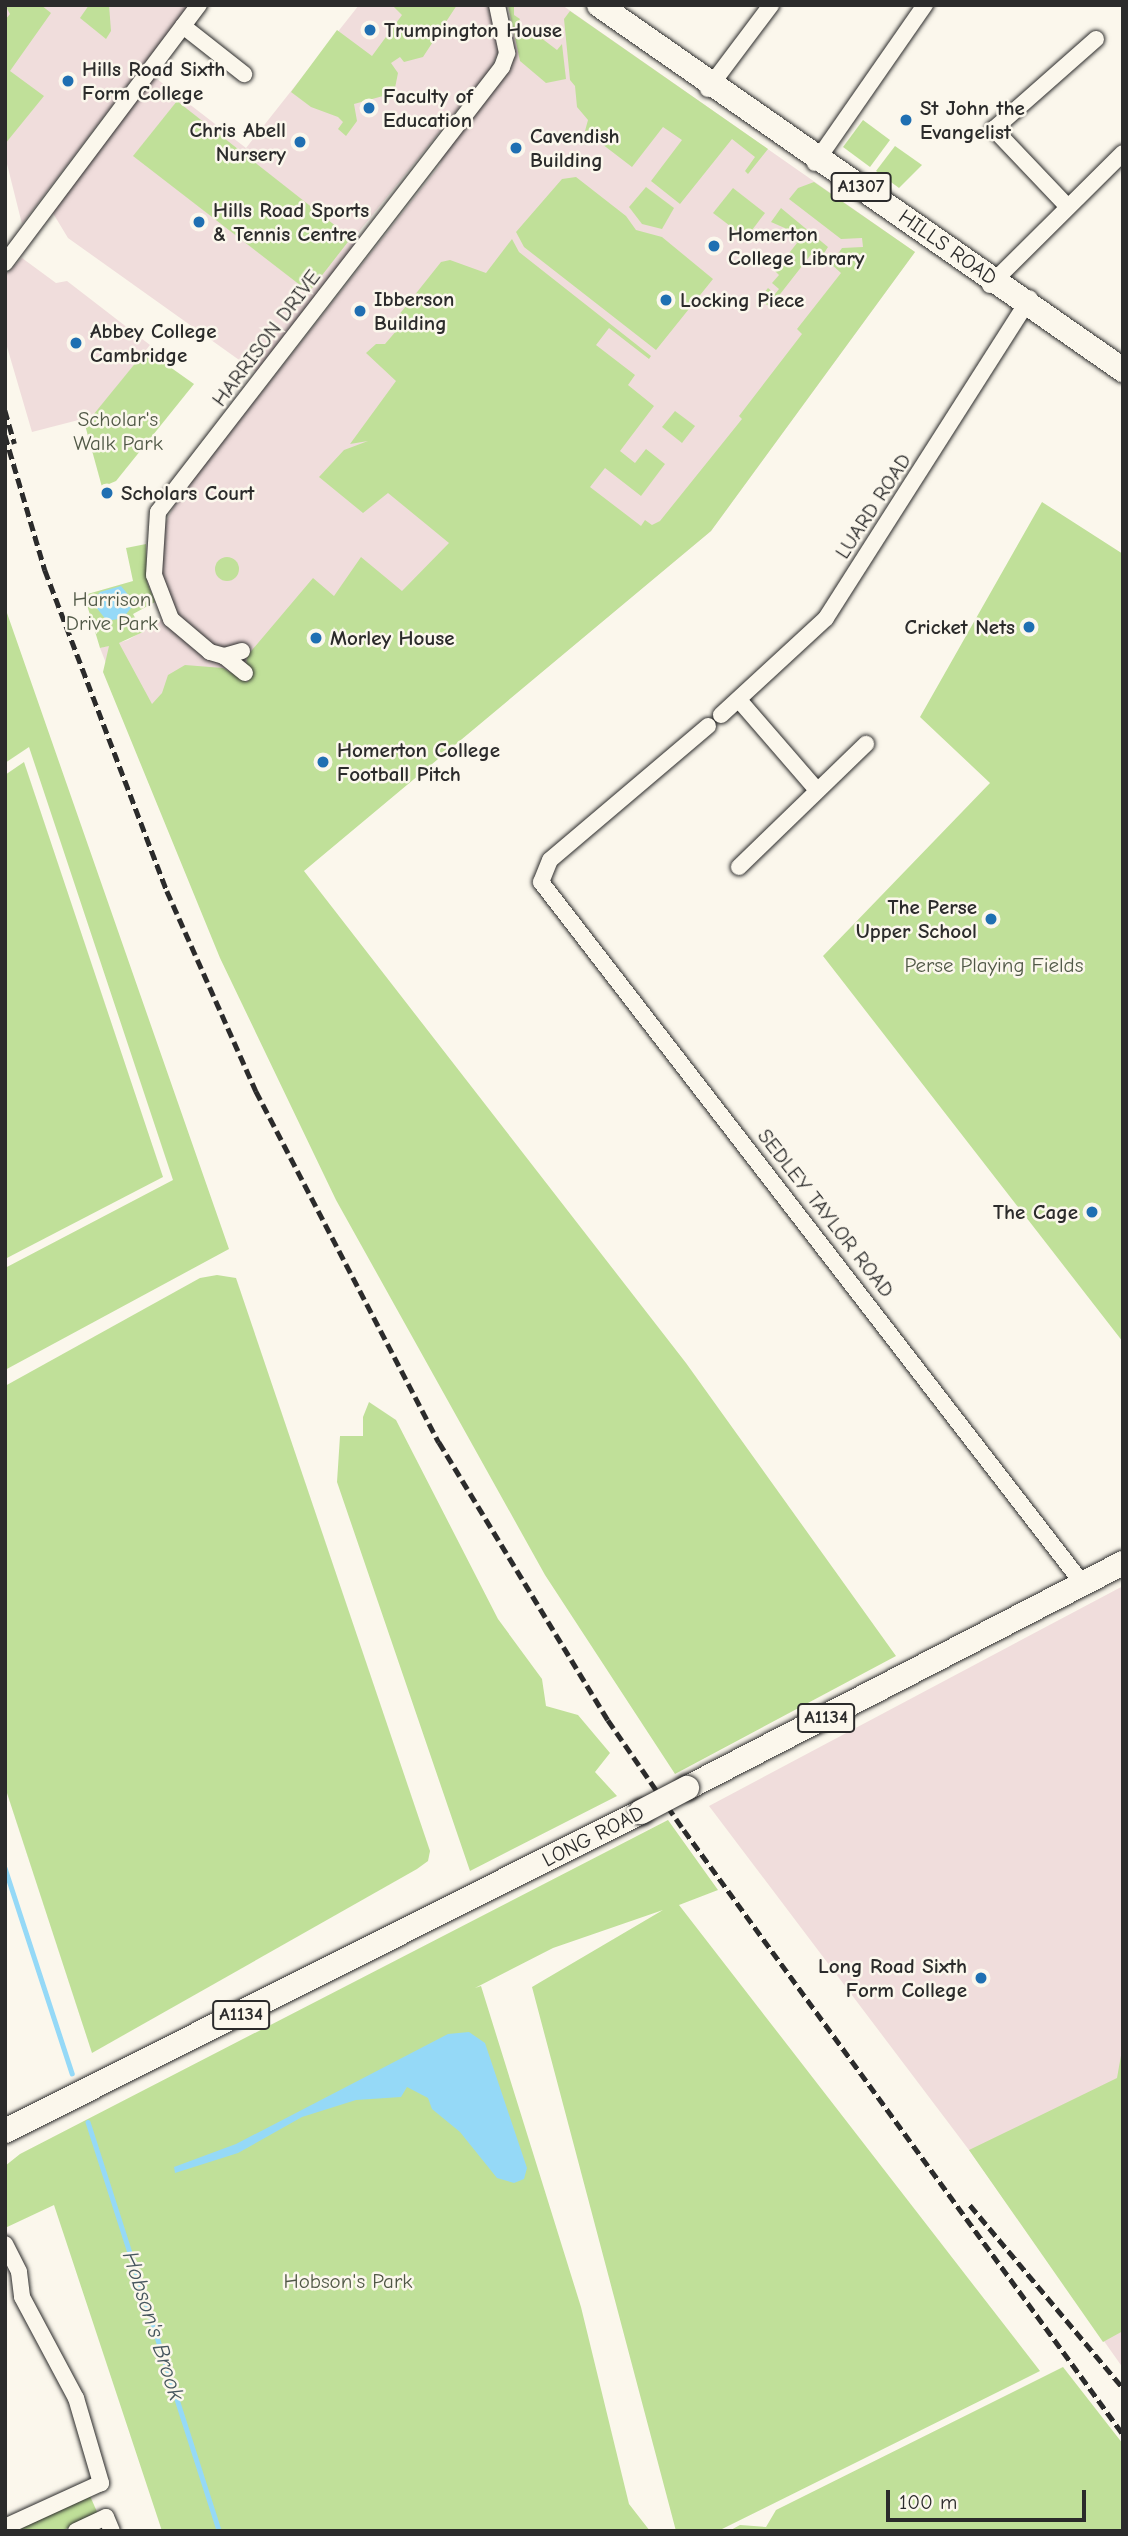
<!DOCTYPE html>
<style>
body{margin:0}
#map{position:relative;width:1128px;height:2536px;overflow:hidden;background:#fbf7ec;font-family:"Comic Neue",sans-serif}
div>[style]{position:absolute}
[style*='--x']{left:calc(var(--x)*1px);top:calc(var(--y)*1px);width:calc(var(--w)*1px);rotate:calc(var(--a)*1deg)}
.built>*{inset:0;background:#f0dddc}
.green>*{inset:0;background:#c0e099}
.round{border-radius:50%}
.water>*{inset:0;background:#95d9f7}
.stream>*{height:4.5px;margin:-2.25px;padding:0 2.25px;transform-origin:2.25px;border-radius:2.25px;background:#95d9f7}
.roads{filter:drop-shadow(0 0 2px #2b2b2b) drop-shadow(0 0 2px #2b2b2b)}
.minor>*{height:16px;margin:-8px;padding:0 8px;transform-origin:8px;border-radius:8px;background:#fbf7ec}
.primary>*{height:24px;margin:-12px;padding:0 12px;transform-origin:12px;border-radius:12px;background:#fbf7ec}
.rail>*{height:4.5px;margin-top:-2.25px;transform-origin:0;background:repeating-linear-gradient(90deg,#2b2b2b 0 10px,transparent 0 15px)}
.bridges{filter:drop-shadow(0 0 2px #2b2b2b) drop-shadow(0 0 2px #2b2b2b)}
.primary-bridge>*{height:24px;margin:-12px;padding:0 12px;transform-origin:12px;border-radius:12px;background:#fbf7ec}
.dots>*{width:19px;height:19px;translate:-50% -50%;box-sizing:border-box;border:4px solid #fbf7ec;border-radius:50%}
span{translate:-50% -50%;white-space:nowrap;text-align:center;line-height:1.15;-webkit-text-stroke:5px #fbf7ec;paint-order:stroke}
.shield-label span{padding:2px 5px;background:#fbf7ec;border:2px solid;border-radius:5px;-webkit-text-stroke-width:0}
.shield-label{font-size:19px;color:#2b2b2b;font-weight:700}
.poi-label{font-size:21px;color:#2b2b2b;font-weight:700}
.left{translate:0 -50%;text-align:left}
.right{translate:-100% -50%;text-align:right}
.street-label{font-size:21px;color:#2b2b2b}
.park-label{font-size:21px;color:#505846}
.water-label{font-size:23px;color:#46565e;font-style:italic}
.frame{position:absolute;inset:0;border:7px solid #2b2b2b;pointer-events:none}
.scale{position:absolute;left:886px;top:2490px;width:200px;height:32px;box-sizing:border-box;border:4px solid #2b2b2b;border-top:0;padding-left:9px;font-size:21px;line-height:24px;white-space:nowrap;color:#2b2b2b;-webkit-text-stroke:5px #fbf7ec;paint-order:stroke}
</style>
<div id="map">
<div class="built">
<i style="clip-path:polygon(5px 5px,189px 5px,22px 224px,5px 156px)"></i>
<i style="clip-path:polygon(359px 5px,490px 5px,499px 50px,492px 67px,357px 234px,366px 242px,263px 377px,68px 238px,48px 205px,148px 72px,246px 148px)"></i>
<i style="clip-path:polygon(508px 5px,562px 5px,915px 252px,711px 531px,303px 871px,215px 938px,100px 648px,128px 640px,174px 612px,161px 589px,164px 526px,177px 500px,440px 165px,443px 151px,503px 76px,516px 55px)"></i>
<i style="clip-path:polygon(22px 258px,56px 283px,67px 281px,150px 345px,94px 416px,32px 432px,5px 340px,5px 275px)"></i>
<i style="clip-path:polygon(1123px 1586px,1123px 2368px,969px 2150px,709px 1806px)"></i>
</div>
<div class="green">
<i style="clip-path:polygon(5px 5px,41px 5px,51px 13px,10px 71px,44px 96px,5px 144px,5px 20px,10px 14px)"></i>
<i style="clip-path:polygon(89px 5px,109px 5px,111px 31px,106px 39px,80px 18px)"></i>
<i style="clip-path:polygon(392px 5px,457px 5px,423px 57px,404px 62px,400px 57px,391px 63px,398px 73px,394px 93px,354px 104px,357px 121px,346px 136px,338px 129px,343px 122px,338px 117px,311px 107px,291px 92px,337px 30px,372px 56px,402px 15px)"></i>
<i style="clip-path:polygon(508px 5px,514px 5px,514px 15px,520px 19px,516px 25px,531px 38px,536px 34px,557px 50px,562px 44px,566px 79px,546px 83px,520px 61px)"></i>
<i style="clip-path:polygon(570px 11px,768px 149px,748px 174px,745px 171px,755px 157px,732px 139px,680px 204px,651px 181px,682px 140px,663px 127px,632px 167px,585px 131px,588px 120px,577px 107px,575px 86px,570px 80px,564px 19px)"></i>
<i style="clip-path:polygon(177px 101px,351px 238px,309px 292px,133px 156px)"></i>
<i style="clip-path:polygon(863px 120px,890px 140px,870px 167px,843px 147px)"></i>
<i style="clip-path:polygon(895px 146px,922px 165px,899px 188px,876px 171px)"></i>
<i style="clip-path:polygon(576px 177px,626px 216px,636px 230px,662px 237px,713px 279px,656px 350px,524px 247px,516px 232px,562px 179px)"></i>
<i style="clip-path:polygon(814px 182px,915px 252px,711px 531px,304px 871px,686px 1363px,896px 1656px,675px 1774px,545px 1575px,336px 1200px,220px 958px,103px 672px,109px 646px,100px 648px,84px 595px,133px 581px,126px 548px,146px 544px,147px 582px,155px 602px,133px 614px,143px 632px,119px 643px,152px 704px,162px 693px,168px 675px,185px 665px,223px 668px,247px 682px,253px 675px,246px 667px,247px 656px,313px 578px,334px 596px,361px 557px,402px 591px,449px 543px,388px 493px,363px 513px,319px 477px,344px 450px,368px 441px,350px 444px,396px 381px,366px 353px,376px 344px,385px 344px,397px 330px,394px 321px,441px 262px,450px 260px,486px 273px,512px 239px,519px 252px,651px 356px,649px 359px,609px 328px,596px 345px,635px 375px,628px 385px,654px 406px,620px 451px,635px 463px,646px 449px,665px 464px,641px 496px,605px 468px,590px 487px,641px 526px,645px 520px,652px 525px,660px 521px,742px 419px,739px 416px,802px 334px,797px 329px,841px 273px,831px 264px,842px 248px,863px 247px,862px 238px,841px 239px,789px 199px,798px 188px)"></i>
<i style="clip-path:polygon(646px 187px,674px 208px,662px 229px,642px 224px,629px 207px)"></i>
<i style="clip-path:polygon(733px 188px,765px 213px,746px 238px,713px 213px)"></i>
<i style="clip-path:polygon(781px 208px,828px 247px,821px 258px,813px 252px,770px 307px,759px 299px,768px 288px,775px 294px,779px 289px,772px 283px,779px 275px,775px 271px,797px 243px,787px 229px,771px 222px)"></i>
<i style="clip-path:polygon(146px 350px,194px 384px,116px 481px,102px 487px,85px 425px)"></i>
<i style="clip-path:polygon(675px 411px,695px 426px,682px 443px,662px 427px)"></i>
<i style="clip-path:polygon(1042px 502px,1123px 554px,1123px 1342px,823px 956px,990px 783px,920px 717px)"></i>
<i class="round" style="left:215px;top:557px;width:24px;height:24px"></i>
<i style="clip-path:polygon(7px 613px,229px 1249px,5px 1370px,5px 1268px,173px 1180px,29px 747px,5px 763px)"></i>
<i style="clip-path:polygon(24px 762px,163px 1177px,5px 1259px,5px 775px)"></i>
<i style="clip-path:polygon(217px 1275px,236px 1278px,430px 1851px,428px 1861px,417px 1869px,92px 2053px,5px 1787px,5px 1386px,200px 1278px)"></i>
<i style="clip-path:polygon(369px 1402px,396px 1420px,498px 1619px,542px 1679px,546px 1706px,578px 1715px,610px 1753px,595px 1772px,617px 1796px,470px 1871px,337px 1482px,340px 1436px,363px 1436px,363px 1417px)"></i>
<i style="clip-path:polygon(668px 1820px,718px 1890px,679px 1905px,1040px 2371px,718px 2531px,676px 2531px,532px 1987px,663px 1910px,553px 1948px,475px 1988px,481px 1986px,581px 2307px,629px 2504px,650px 2531px,162px 2531px,54px 2205px,5px 2228px,5px 2166px,20px 2154px)"></i>
<i style="clip-path:polygon(1123px 2044px,1123px 2331px,1103px 2342px,969px 2150px,1117px 2078px)"></i>
<i style="clip-path:polygon(1063px 2367px,1123px 2444px,1123px 2531px,729px 2531px,740px 2525px,766px 2527px,776px 2510px)"></i>
<i style="clip-path:polygon(90px 2496px,98px 2514px,61px 2531px,11px 2531px)"></i>
</div>
<div class="water">
<i style="clip-path:polygon(121px 586px,135px 603px,123px 618px,107px 621px,92px 602px,100px 592px)"></i>
<i style="clip-path:polygon(469px 2032px,485px 2043px,527px 2168px,524px 2179px,514px 2183px,497px 2178px,460px 2132px,432px 2109px,428px 2098px,407px 2087px,401px 2097px,356px 2100px,302px 2117px,238px 2153px,175px 2173px,174px 2167px,236px 2144px,448px 2034px)"></i>
</div>
<div class="stream">
<i style="--x:5;--y:1868;--w:216;--a:71.9"></i>
<i style="--x:88;--y:2122;--w:429;--a:72.2"></i>
</div>
<div class="roads">
<div class="minor">
<i style="--x:183;--y:26;--w:78;--a:38.2"></i>
<i style="--x:708;--y:89;--w:105;--a:-53.1"></i>
<i style="--x:815;--y:163;--w:193;--a:-55.2"></i>
<i style="--x:1068;--y:207;--w:108;--a:-133.5"></i>
<i style="--x:994;--y:129;--w:136;--a:-41.4"></i>
<i style="--x:5;--y:263;--w:323;--a:-53.1"></i>
<i style="--x:990;--y:285;--w:187;--a:-44.8"></i>
<i style="--x:242;--y:651;--w:19;--a:164"></i>
<i style="--x:224;--y:656;--w:15;--a:-164"></i>
<i style="--x:210;--y:652;--w:51;--a:-139.8"></i>
<i style="--x:171;--y:619;--w:47;--a:-111.1"></i>
<i style="--x:154;--y:575;--w:63;--a:-86.4"></i>
<i style="--x:158;--y:512;--w:562;--a:-52.29"></i>
<i style="--x:502;--y:67;--w:15;--a:-70"></i>
<i style="--x:507;--y:53;--w:49;--a:-101.8"></i>
<i style="--x:224;--y:656;--w:27;--a:39"></i>
<i style="--x:739;--y:700;--w:119;--a:49.1"></i>
<i style="--x:721;--y:715;--w:143;--a:-42.7"></i>
<i style="--x:826;--y:618;--w:379;--a:-57.5"></i>
<i style="--x:708;--y:726;--w:207;--a:139.7"></i>
<i style="--x:550;--y:860;--w:24;--a:112"></i>
<i style="--x:541;--y:882;--w:887;--a:52.33"></i>
<i style="--x:739;--y:867;--w:177;--a:-44.1"></i>
<i style="--x:5;--y:2244;--w:31;--a:63"></i>
<i style="--x:19;--y:2272;--w:25;--a:83"></i>
<i style="--x:22;--y:2297;--w:115;--a:61.9"></i>
<i style="--x:76;--y:2398;--w:89;--a:73.6"></i>
<i style="--x:101;--y:2483;--w:106;--a:155.4"></i>
<i style="--x:76;--y:2531;--w:33;--a:-25"></i>
<i style="--x:106;--y:2517;--w:15;--a:67"></i>
</div>
<div class="primary">
<i style="--x:599;--y:5;--w:639;--a:34.86"></i>
<i style="--x:687;--y:1788;--w:491;--a:-27.3"></i>
<i style="--x:5;--y:2131;--w:712;--a:-26.64"></i>
</div>
</div>
<div class="rail">
<i style="--x:5;--y:410;--w:35;--a:74"></i>
<i style="--x:5;--y:435;--w:141;--a:73.5"></i>
<i style="--x:45;--y:570;--w:343;--a:69.2"></i>
<i style="--x:167;--y:891;--w:219;--a:66"></i>
<i style="--x:256;--y:1091;--w:396;--a:62.5"></i>
<i style="--x:439;--y:1442;--w:325;--a:58.7"></i>
<i style="--x:608;--y:1720;--w:134;--a:55.4"></i>
<i style="--x:684;--y:1830;--w:747;--a:53.99"></i>
<i style="--x:970;--y:2205;--w:239;--a:50.1"></i>
</div>
<div class="bridges">
<div class="primary-bridge">
<i style="--x:641;--y:1812;--w:52;--a:-27.6"></i>
</div>
</div>
<div class="dots">
<i style="left:370px;top:30px;background:#1f6fb2"></i>
<i style="left:68px;top:81px;background:#1f6fb2"></i>
<i style="left:369px;top:108px;background:#1f6fb2"></i>
<i style="left:906px;top:120px;background:#1f6fb2"></i>
<i style="left:300px;top:142px;background:#1f6fb2"></i>
<i style="left:516px;top:148px;background:#1f6fb2"></i>
<i style="left:199px;top:222px;background:#1f6fb2"></i>
<i style="left:714px;top:246px;background:#1f6fb2"></i>
<i style="left:666px;top:300px;background:#1f6fb2"></i>
<i style="left:360px;top:311px;background:#1f6fb2"></i>
<i style="left:76px;top:343px;background:#1f6fb2"></i>
<i style="left:107px;top:493px;background:#1f6fb2"></i>
<i style="left:1029px;top:627px;background:#1f6fb2"></i>
<i style="left:316px;top:638px;background:#1f6fb2"></i>
<i style="left:323px;top:762px;background:#1f6fb2"></i>
<i style="left:991px;top:919px;background:#1f6fb2"></i>
<i style="left:1092px;top:1212px;background:#1f6fb2"></i>
<i style="left:981px;top:1978px;background:#1f6fb2"></i>
</div>
<div class="shield-label">
<span style="left:861px;top:187px">A1307</span>
<span style="left:826px;top:1718px">A1134</span>
<span style="left:241px;top:2015px">A1134</span>
</div>
<div class="poi-label">
<span class="left" style="left:384px;top:30px">Trumpington House</span>
<span class="left" style="left:82px;top:81px">Hills Road Sixth<br>Form College</span>
<span class="left" style="left:383px;top:108px">Faculty of<br>Education</span>
<span class="left" style="left:920px;top:120px">St John the<br>Evangelist</span>
<span class="right" style="left:286px;top:142px">Chris Abell<br>Nursery</span>
<span class="left" style="left:530px;top:148px">Cavendish<br>Building</span>
<span class="left" style="left:213px;top:222px">Hills Road Sports<br>&amp; Tennis Centre</span>
<span class="left" style="left:728px;top:246px">Homerton<br>College Library</span>
<span class="left" style="left:374px;top:311px">Ibberson<br>Building</span>
<span class="left" style="left:680px;top:300px">Locking Piece</span>
<span class="left" style="left:90px;top:343px">Abbey College<br>Cambridge</span>
<span class="left" style="left:121px;top:493px">Scholars Court</span>
<span class="right" style="left:1015px;top:627px">Cricket Nets</span>
<span class="left" style="left:330px;top:638px">Morley House</span>
<span class="left" style="left:337px;top:762px">Homerton College<br>Football Pitch</span>
<span class="right" style="left:977px;top:919px">The Perse<br>Upper School</span>
<span class="right" style="left:1078px;top:1212px">The Cage</span>
<span class="right" style="left:967px;top:1978px">Long Road Sixth<br>Form College</span>
</div>
<div class="street-label">
<span style="left:948px;top:247px;rotate:35deg">HILLS ROAD</span>
<span style="left:266px;top:338px;rotate:-53deg">HARRISON DRIVE</span>
<span style="left:873px;top:506px;rotate:-57deg">LUARD ROAD</span>
<span style="left:826px;top:1213px;rotate:52deg">SEDLEY TAYLOR ROAD</span>
<span style="left:593px;top:1836px;rotate:-27deg">LONG ROAD</span>
</div>
<div class="park-label">
<span style="left:118px;top:431px">Scholar's<br>Walk Park</span>
<span style="left:112px;top:611px">Harrison<br>Drive Park</span>
<span style="left:994px;top:965px">Perse Playing Fields</span>
<span style="left:348px;top:2281px">Hobson's Park</span>
</div>
<div class="water-label">
<span style="left:153px;top:2326px;rotate:72deg">Hobson's Brook</span>
</div>
<div class="frame"></div>
<div class="scale">100 m</div>
</div>
